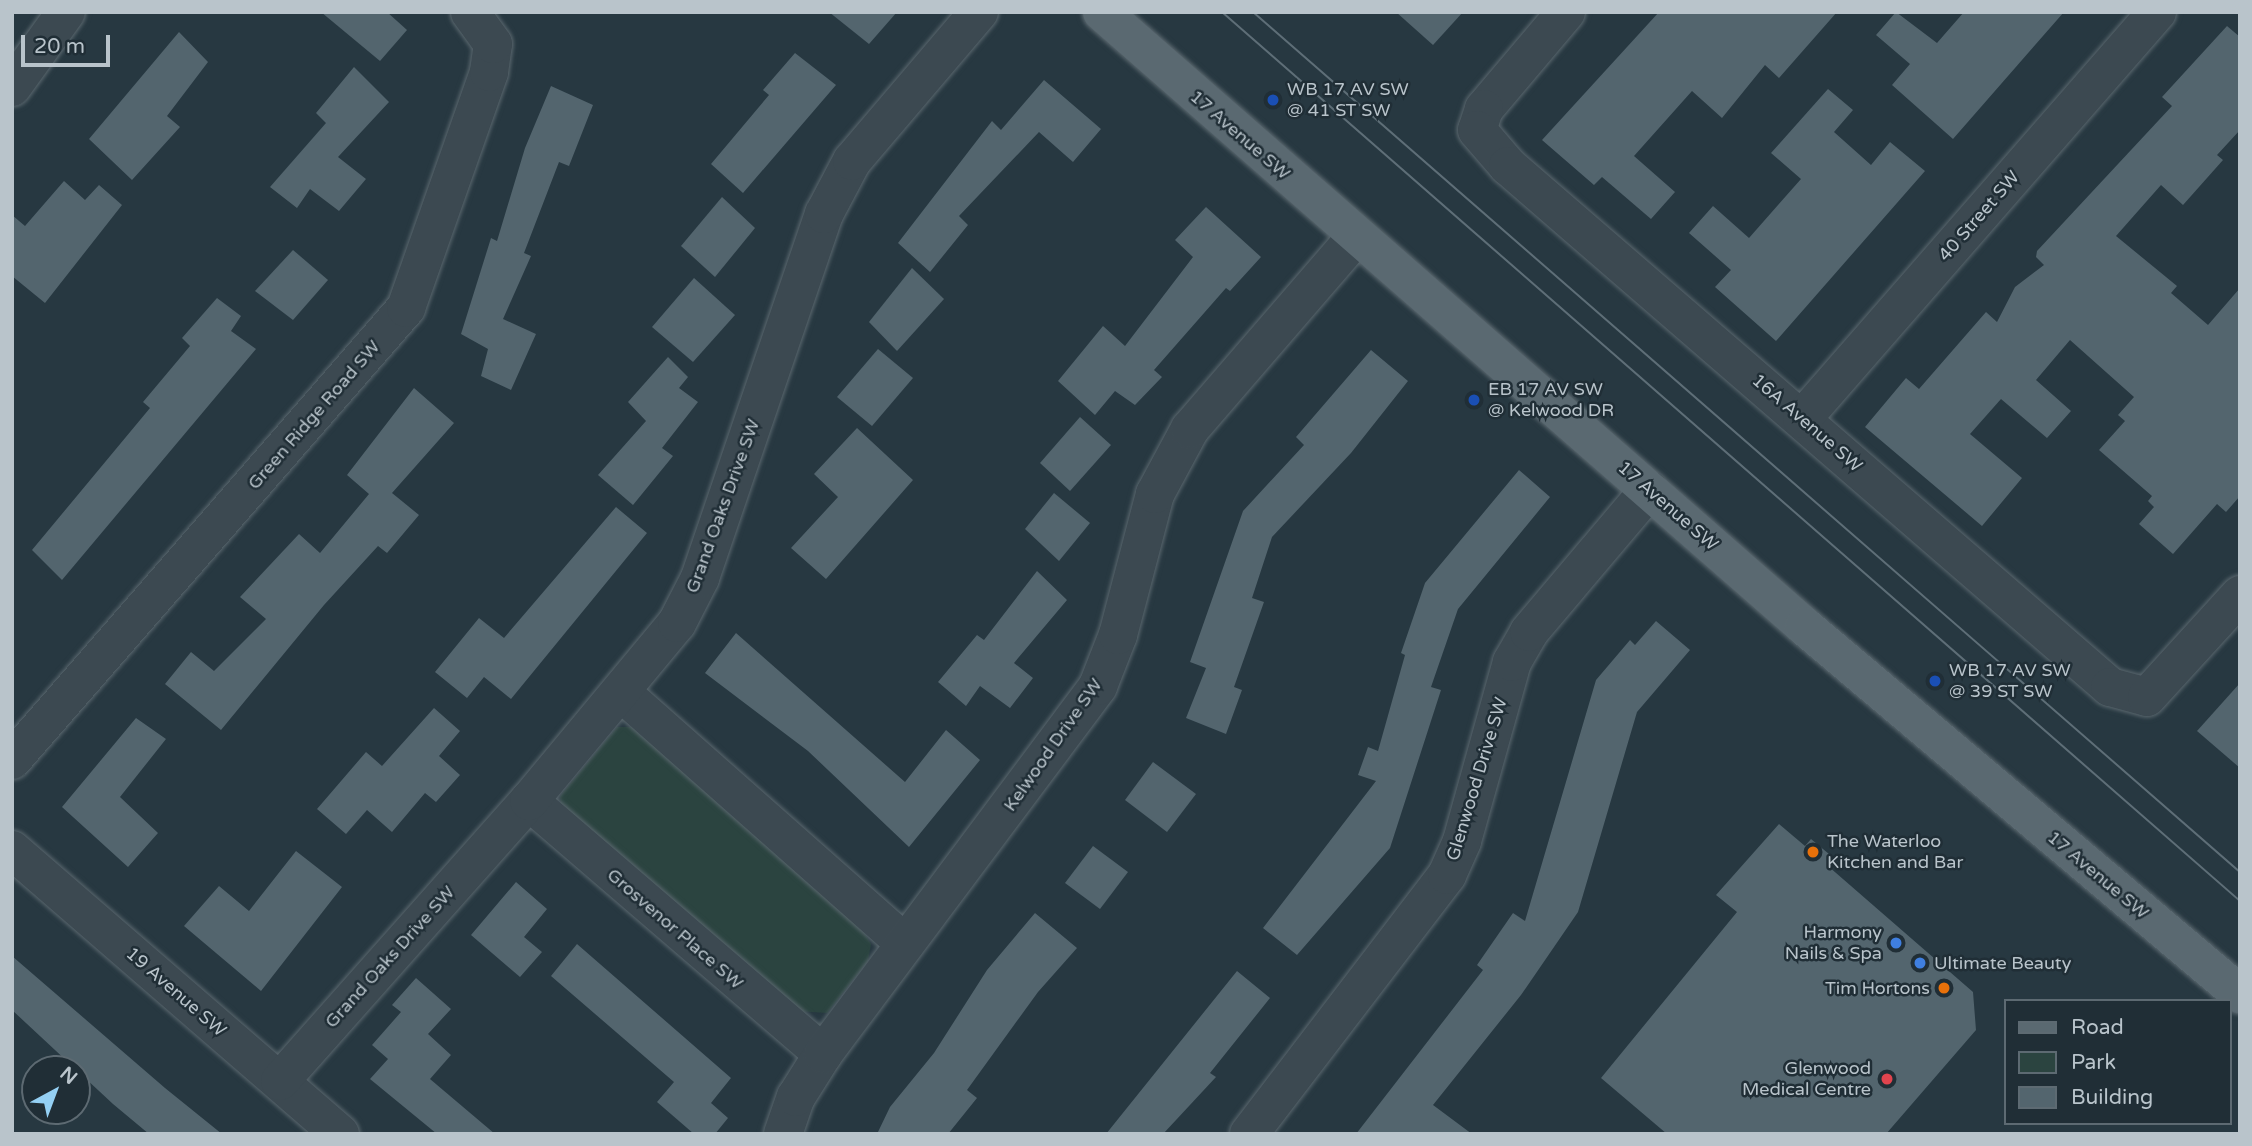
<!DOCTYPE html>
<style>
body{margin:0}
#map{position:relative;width:2252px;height:1146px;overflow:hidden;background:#273841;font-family:"Varela Round",sans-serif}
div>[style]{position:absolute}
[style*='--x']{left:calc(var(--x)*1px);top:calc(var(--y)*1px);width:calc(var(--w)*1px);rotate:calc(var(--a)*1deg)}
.green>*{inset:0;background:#2b4440}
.building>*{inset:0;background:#53656e}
.roads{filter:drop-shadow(0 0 2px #5a676e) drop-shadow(0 0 2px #5a676e)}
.minor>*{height:38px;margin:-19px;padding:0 19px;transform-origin:19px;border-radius:19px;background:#3c4951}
.major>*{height:38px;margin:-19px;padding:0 19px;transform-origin:19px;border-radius:19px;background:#5a6971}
.tram>*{height:2px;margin:-1px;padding:0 1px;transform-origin:1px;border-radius:1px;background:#5e6e77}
.dots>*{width:19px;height:19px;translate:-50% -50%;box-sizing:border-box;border:4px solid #202e36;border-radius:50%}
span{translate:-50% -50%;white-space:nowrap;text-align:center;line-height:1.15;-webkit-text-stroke:5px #202e36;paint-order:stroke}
.poi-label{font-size:18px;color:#b9c4cb}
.left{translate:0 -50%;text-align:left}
.right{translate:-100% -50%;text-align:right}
.street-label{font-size:18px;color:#b9c4cb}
.frame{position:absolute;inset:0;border:14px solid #b9c4cb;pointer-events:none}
.legend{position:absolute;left:2004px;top:999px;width:228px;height:126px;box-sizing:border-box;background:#202e36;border:2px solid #5d6a72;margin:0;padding:9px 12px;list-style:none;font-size:21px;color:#b9c4cb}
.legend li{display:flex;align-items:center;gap:14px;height:35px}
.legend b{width:35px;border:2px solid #5d6a72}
.north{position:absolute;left:21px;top:1055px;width:70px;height:70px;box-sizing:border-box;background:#202e36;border:2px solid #5d6a72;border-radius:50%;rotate:41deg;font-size:19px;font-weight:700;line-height:28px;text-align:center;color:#b9c4cb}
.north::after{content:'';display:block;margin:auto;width:24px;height:32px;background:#94d0f4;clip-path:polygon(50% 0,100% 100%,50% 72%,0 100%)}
.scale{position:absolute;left:21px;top:35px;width:89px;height:32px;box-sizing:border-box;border:4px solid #b9c4cb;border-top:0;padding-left:9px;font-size:21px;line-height:24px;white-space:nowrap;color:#b9c4cb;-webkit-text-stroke:5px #202e36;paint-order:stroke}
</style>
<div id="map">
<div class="green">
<i style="clip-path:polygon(617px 727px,637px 727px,860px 926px,871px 944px,868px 961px,827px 1013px,795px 1011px,561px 808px,560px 796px)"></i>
</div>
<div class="building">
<i style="clip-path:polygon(321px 12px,387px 12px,407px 30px,380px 61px)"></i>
<i style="clip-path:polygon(829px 12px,897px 12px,869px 44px)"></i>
<i style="clip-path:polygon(1396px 12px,1463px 12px,1433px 45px)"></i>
<i style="clip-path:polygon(1659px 12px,1837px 12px,1779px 78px,1765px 65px,1722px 118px,1692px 91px,1634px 156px,1675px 192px,1651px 219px,1602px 177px,1594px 185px,1542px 140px)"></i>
<i style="clip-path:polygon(1896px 12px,1937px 43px,1964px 12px,2064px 12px,1953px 139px,1892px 85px,1910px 64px,1876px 35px)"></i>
<i style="clip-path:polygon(2227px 26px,2240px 37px,2240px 130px,2217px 155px,2223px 160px,2183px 205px,2161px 185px,2116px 236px,2177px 286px,2171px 293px,2208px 325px,2240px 288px,2240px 496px,2226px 512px,2217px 504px,2173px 554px,2139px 524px,2154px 507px,2148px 501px,2152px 496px,2099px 450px,2125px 421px,2118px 415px,2134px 397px,2070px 340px,2036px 380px,2071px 411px,2047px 438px,2001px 399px,1970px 434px,2022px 478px,1982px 526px,1865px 427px,1906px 378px,1919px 389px,1986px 312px,1997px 322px,2015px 287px,2044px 265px,2036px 257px,2037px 251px,2172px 106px,2162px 97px)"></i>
<i style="clip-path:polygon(179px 32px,208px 62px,167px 116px,180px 127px,132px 180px,89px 139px)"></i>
<i style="clip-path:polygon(795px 53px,836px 85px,743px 193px,711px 164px,769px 95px,763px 90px)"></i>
<i style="clip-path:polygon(354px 67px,389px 102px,338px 157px,366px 179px,339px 211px,310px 189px,297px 208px,270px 187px,326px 123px,316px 113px)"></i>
<i style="clip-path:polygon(1044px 80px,1101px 129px,1073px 162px,1039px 132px,959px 216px,968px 225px,930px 272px,898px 243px,992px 121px,1001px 130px)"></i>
<i style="clip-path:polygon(551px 86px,593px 105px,569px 166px,559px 162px,524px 253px,531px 256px,503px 319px,536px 334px,511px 390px,481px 376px,488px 349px,461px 334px,491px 238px,497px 241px,525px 148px)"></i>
<i style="clip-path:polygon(1828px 89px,1853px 110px,1834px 132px,1871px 165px,1890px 142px,1925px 171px,1776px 341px,1715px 287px,1731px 270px,1689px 233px,1713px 206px,1749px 238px,1801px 179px,1771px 153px)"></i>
<i style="clip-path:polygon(64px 181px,85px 200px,99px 185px,122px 205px,45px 303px,12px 276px,12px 215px,25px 226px)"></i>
<i style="clip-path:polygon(722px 197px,755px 228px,715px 277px,681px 246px)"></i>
<i style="clip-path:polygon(1206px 207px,1261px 257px,1230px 291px,1226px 288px,1154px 370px,1162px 377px,1135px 405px,1115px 391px,1095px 415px,1058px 381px,1103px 326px,1125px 346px,1193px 257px,1175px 240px)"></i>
<i style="clip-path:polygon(293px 250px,328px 280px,293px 320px,255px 291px)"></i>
<i style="clip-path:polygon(912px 268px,944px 299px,897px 351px,869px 322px)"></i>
<i style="clip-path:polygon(694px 278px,735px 315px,693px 362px,652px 327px)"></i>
<i style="clip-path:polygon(217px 298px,241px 316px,231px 331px,256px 349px,62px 580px,32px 550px,150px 408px,143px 402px,190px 346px,182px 338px)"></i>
<i style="clip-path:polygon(878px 349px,913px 378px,872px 426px,837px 397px)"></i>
<i style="clip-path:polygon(1371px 350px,1408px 381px,1351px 453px,1272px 537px,1252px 598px,1264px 602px,1234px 687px,1242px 690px,1226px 734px,1186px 718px,1206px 668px,1190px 662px,1243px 511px,1304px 445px,1296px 437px)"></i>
<i style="clip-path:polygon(668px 357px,688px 377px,679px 388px,698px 402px,662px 448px,673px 456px,633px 505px,598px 475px,646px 421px,628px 402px)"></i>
<i style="clip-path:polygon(414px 388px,454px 423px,392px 493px,419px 515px,387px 553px,378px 546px,324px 605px,221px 730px,165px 684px,191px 652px,214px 671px,266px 619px,240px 597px,299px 534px,320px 553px,369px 494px,347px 475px)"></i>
<i style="clip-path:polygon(1080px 417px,1111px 445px,1070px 491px,1040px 463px)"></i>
<i style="clip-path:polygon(857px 428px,913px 480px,826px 579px,791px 548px,838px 497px,814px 474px)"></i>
<i style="clip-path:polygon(1519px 470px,1550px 497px,1458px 609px,1431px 687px,1441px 690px,1390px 848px,1297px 955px,1263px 928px,1376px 781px,1358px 775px,1368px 747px,1378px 751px,1405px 655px,1401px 653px,1425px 583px)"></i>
<i style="clip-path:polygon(1054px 493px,1090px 523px,1059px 561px,1025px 529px)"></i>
<i style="clip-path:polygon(616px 507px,647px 533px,511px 699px,484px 677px,467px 698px,435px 672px,479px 618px,504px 638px)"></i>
<i style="clip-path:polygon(1037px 571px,1067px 600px,1014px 663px,1033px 678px,1010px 708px,980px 686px,966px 706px,938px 682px,977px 635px,984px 640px)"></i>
<i style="clip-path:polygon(1656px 621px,1690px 650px,1637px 712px,1578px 912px,1521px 995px,1433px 1105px,1472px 1134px,1356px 1134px,1483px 970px,1477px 965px,1513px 913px,1525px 921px,1596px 680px,1630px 640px,1635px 645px)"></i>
<i style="clip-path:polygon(736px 633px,905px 782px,946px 730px,980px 760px,909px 847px,808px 751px,705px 673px)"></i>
<i style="clip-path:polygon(2240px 683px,2240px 768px,2197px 731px)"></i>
<i style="clip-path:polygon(434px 708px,460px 731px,439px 756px,460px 775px,436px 802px,425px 793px,392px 832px,367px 810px,346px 834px,317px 809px,366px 752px,382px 766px)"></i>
<i style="clip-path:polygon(136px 718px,166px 739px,120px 797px,158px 833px,128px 867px,62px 807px)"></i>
<i style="clip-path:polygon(1153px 762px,1196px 794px,1167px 832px,1125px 800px)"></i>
<i style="clip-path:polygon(1779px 824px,1805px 846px,1811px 839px,1835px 859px,1828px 866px,1973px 992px,1976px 1030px,1886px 1134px,1667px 1134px,1601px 1078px,1737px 912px,1716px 895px)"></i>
<i style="clip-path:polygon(1093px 846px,1128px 872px,1100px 909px,1065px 883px)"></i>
<i style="clip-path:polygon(296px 851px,342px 887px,261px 991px,184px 926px,219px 886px,249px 911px)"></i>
<i style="clip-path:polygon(516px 882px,547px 909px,524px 937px,542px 952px,520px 977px,471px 935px)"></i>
<i style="clip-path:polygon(1035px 913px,1077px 948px,1038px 992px,967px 1090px,977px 1098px,948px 1134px,877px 1134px,890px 1107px,934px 1053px,987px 970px)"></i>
<i style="clip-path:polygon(577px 944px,731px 1078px,711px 1103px,728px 1118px,715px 1134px,694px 1134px,657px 1102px,674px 1082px,551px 976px)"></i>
<i style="clip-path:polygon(12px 956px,165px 1088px,222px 1134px,149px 1134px,113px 1104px,12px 1010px)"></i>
<i style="clip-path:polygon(1237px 971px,1270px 998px,1210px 1073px,1216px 1077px,1163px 1134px,1106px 1134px)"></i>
<i style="clip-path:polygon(416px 978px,451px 1009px,428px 1034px,451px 1055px,430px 1079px,495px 1134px,437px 1134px,370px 1079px,388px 1059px,372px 1045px,401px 1012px,392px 1005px)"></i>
</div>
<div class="roads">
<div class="minor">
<i style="--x:1566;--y:12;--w:127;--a:130.2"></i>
<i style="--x:1484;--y:109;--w:22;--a:108"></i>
<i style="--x:1477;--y:130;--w:48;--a:49.3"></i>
<i style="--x:1508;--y:166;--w:796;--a:40.87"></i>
<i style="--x:2110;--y:687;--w:38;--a:15"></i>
<i style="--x:2147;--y:697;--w:138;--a:-47.6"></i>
<i style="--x:12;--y:87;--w:92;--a:-54.2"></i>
<i style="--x:1802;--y:419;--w:540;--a:-48.9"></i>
<i style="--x:622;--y:693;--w:378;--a:41.5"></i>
<i style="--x:12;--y:760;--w:600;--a:-48.92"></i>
<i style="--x:406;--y:308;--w:250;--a:-70.6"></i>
<i style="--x:489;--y:72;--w:28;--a:-82"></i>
<i style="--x:493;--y:44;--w:39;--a:-126"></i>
<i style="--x:529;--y:801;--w:388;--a:40.7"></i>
<i style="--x:12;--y:850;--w:434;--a:40.9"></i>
<i style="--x:280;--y:1081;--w:375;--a:-48.4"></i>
<i style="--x:529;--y:801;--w:231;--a:-50.3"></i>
<i style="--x:677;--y:623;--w:51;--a:-62.9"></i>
<i style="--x:700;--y:578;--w:385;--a:-71.2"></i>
<i style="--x:824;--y:214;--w:60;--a:-62.2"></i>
<i style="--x:852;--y:161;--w:196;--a:-49.6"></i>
<i style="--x:783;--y:1134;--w:39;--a:-71"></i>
<i style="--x:796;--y:1097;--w:51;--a:-57.9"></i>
<i style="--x:823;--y:1054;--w:459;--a:-53.2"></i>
<i style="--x:1098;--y:686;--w:55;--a:-68.6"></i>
<i style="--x:1118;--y:635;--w:146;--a:-75.3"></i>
<i style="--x:1155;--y:494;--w:74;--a:-61.7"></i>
<i style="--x:1190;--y:429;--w:254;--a:-49.2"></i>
<i style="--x:1249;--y:1134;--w:326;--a:-52.6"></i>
<i style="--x:1447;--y:875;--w:37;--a:-66"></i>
<i style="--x:1462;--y:841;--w:186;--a:-74.4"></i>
<i style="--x:1512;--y:662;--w:34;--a:-60"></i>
<i style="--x:1529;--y:632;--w:186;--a:-49.8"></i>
</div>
<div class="major">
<i style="--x:1102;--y:12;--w:933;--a:41.17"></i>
<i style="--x:1804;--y:626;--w:571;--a:40.17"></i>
</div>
</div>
<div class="tram">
<i style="--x:1222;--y:12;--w:1352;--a:41.13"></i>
<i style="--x:1253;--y:12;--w:1309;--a:41.07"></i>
</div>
<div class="dots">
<i style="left:1273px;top:100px;background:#1a4fb4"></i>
<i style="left:1474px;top:400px;background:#1a4fb4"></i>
<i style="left:1935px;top:681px;background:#1a4fb4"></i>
<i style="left:1813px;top:852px;background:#e8710a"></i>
<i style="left:1896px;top:943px;background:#3f7fe0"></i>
<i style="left:1920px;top:963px;background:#3f7fe0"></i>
<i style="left:1944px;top:988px;background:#e8710a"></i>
<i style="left:1887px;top:1079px;background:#e0444e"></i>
</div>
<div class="poi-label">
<span class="left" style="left:1287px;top:100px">WB 17 AV SW<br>@ 41 ST SW</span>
<span class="left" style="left:1488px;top:400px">EB 17 AV SW<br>@ Kelwood DR</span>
<span class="left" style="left:1949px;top:681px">WB 17 AV SW<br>@ 39 ST SW</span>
<span class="left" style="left:1827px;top:852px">The Waterloo<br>Kitchen and Bar</span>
<span class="right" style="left:1882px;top:943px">Harmony<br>Nails &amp; Spa</span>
<span class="left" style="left:1934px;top:963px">Ultimate Beauty</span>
<span class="right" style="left:1930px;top:988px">Tim Hortons</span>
<span class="right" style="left:1871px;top:1079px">Glenwood<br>Medical Centre</span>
</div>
<div class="street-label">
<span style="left:1240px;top:135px;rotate:41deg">17 Avenue SW</span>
<span style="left:1979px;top:216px;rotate:-49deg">40 Street SW</span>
<span style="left:314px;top:415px;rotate:-49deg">Green Ridge Road SW</span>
<span style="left:1807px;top:423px;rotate:41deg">16A Avenue SW</span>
<span style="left:723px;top:506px;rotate:-70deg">Grand Oaks Drive SW</span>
<span style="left:1668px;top:506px;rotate:41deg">17 Avenue SW</span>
<span style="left:1053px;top:745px;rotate:-55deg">Kelwood Drive SW</span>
<span style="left:1477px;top:779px;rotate:-73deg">Glenwood Drive SW</span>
<span style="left:2098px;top:875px;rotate:40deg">17 Avenue SW</span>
<span style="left:675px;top:929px;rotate:41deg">Grosvenor Place SW</span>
<span style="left:390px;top:957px;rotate:-48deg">Grand Oaks Drive SW</span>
<span style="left:176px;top:992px;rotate:41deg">19 Avenue SW</span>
</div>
<div class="frame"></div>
<ul class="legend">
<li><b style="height:9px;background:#5a6971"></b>Road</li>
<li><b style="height:19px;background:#2b4440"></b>Park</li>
<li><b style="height:19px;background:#53656e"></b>Building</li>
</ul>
<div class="north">N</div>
<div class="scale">20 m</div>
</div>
